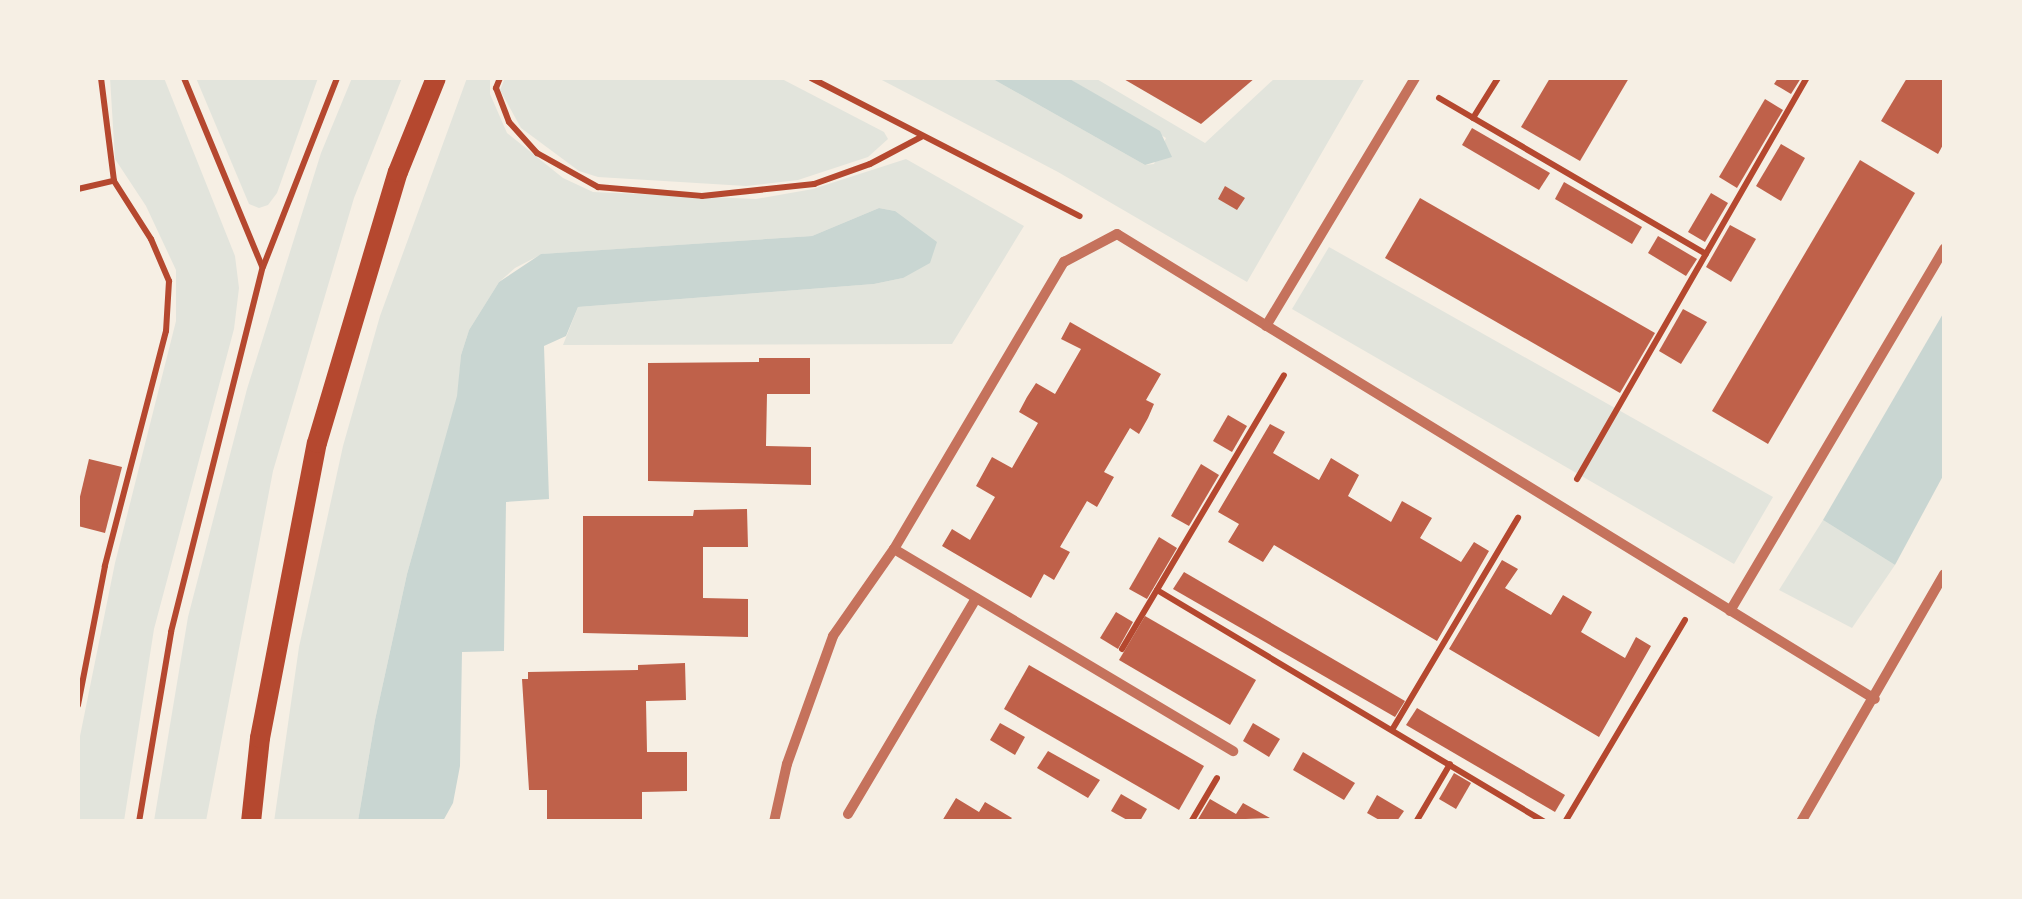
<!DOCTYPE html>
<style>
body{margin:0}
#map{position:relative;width:2022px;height:899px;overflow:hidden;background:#f6efe4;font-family:"Exo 2",sans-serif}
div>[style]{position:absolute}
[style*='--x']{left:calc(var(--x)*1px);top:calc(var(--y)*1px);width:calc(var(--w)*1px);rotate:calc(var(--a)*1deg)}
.green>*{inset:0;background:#e2e4dc}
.water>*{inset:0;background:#c9d6d2}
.building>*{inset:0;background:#bf614a}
.path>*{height:6px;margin:-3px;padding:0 3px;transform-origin:3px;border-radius:3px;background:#b5482f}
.minor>*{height:10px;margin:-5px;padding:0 5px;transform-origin:5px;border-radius:5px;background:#c5725c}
.secondary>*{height:20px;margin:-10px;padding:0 10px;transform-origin:10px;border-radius:10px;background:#b5482f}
span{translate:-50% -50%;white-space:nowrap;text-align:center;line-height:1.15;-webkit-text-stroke:8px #f6efe4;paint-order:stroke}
.frame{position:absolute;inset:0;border:80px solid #f6efe4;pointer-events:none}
</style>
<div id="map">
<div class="green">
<i style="clip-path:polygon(110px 78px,164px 78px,235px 256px,239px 288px,234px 329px,154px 629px,124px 821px,78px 822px,78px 746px,115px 563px,176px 321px,176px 270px,146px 206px,115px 159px)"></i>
<i style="clip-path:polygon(196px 78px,318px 78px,277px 193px,268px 205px,259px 208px,249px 204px)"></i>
<i style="clip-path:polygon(352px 78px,402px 78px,354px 198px,273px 471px,206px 821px,154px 821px,188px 617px,247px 389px,321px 153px)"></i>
<i style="clip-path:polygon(467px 78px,490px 78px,490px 94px,507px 133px,563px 178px,593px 192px,756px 199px,813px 189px,906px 159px,1024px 226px,952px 344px,563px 345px,578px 307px,874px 284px,903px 278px,895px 211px,879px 208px,812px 236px,542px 254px,515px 268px,499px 282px,469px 330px,461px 355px,458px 395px,407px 574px,375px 720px,358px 821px,274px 822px,299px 647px,343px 446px,380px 316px)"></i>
<i style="clip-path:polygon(505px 78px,780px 78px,884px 132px,888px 139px,868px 157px,798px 180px,746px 186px,598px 177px,579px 171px,521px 128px,500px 90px)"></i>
<i style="clip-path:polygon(878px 78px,991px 78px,1145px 165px,1154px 164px,1166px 138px,1068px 78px,1095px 78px,1205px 143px,1275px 78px,1365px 78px,1247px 282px,1058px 172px)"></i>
<i style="clip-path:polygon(1329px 247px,1773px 497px,1734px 564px,1292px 309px)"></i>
<i style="clip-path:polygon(1823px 520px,1895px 565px,1852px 628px,1779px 590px)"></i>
</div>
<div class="water">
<i style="clip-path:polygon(991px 78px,1068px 78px,1160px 131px,1172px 157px,1145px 165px)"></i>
<i style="clip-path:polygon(879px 208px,895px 211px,937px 242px,930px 263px,903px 278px,874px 284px,578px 307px,566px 336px,544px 346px,549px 499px,506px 502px,504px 651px,462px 652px,460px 766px,453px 803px,443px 821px,358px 821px,375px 720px,407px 574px,457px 396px,461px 355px,469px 330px,499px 282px,541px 254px,812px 236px)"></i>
<i style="clip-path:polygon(1944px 312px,1944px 474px,1895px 565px,1823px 520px)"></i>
</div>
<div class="building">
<i style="clip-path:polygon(1122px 78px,1255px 78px,1201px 124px)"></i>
<i style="clip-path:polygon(1550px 78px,1629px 78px,1580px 161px,1521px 127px)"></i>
<i style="clip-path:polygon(1778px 78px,1801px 78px,1791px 94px,1774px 84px)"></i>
<i style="clip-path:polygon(1907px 78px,1944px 78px,1944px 143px,1938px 154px,1881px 121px)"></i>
<i style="clip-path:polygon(1765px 99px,1783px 110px,1737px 188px,1719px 177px)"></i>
<i style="clip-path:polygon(1472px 128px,1550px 173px,1539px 190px,1462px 145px)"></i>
<i style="clip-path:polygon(1781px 144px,1805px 158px,1781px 201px,1756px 186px)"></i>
<i style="clip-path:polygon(1860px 160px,1915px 193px,1768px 444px,1712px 411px)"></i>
<i style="clip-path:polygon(1564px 182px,1642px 227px,1632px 244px,1555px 199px)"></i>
<i style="clip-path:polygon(1225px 186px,1245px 198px,1237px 210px,1218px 199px)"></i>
<i style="clip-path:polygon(1711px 193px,1728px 203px,1705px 242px,1688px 232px)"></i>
<i style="clip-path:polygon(1420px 198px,1655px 333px,1620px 393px,1385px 258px)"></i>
<i style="clip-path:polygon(1730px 225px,1756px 239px,1731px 282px,1706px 267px)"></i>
<i style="clip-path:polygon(1658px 236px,1697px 259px,1686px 276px,1648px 253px)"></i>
<i style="clip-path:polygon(1683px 309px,1707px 322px,1681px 364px,1659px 351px)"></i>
<i style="clip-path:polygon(1070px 322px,1161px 374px,1146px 400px,1154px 404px,1148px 418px,1139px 434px,1130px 428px,1104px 472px,1114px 477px,1097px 507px,1087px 501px,1060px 547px,1070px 552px,1054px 580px,1044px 574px,1031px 598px,942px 546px,952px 529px,970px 540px,995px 497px,976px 486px,992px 457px,1012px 468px,1038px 423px,1019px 412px,1027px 397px,1036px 383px,1055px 394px,1081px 349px,1061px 339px)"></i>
<i style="clip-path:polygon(759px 358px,810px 358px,810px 394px,767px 394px,766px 446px,811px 447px,811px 485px,648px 481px,648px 363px,759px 362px)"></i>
<i style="clip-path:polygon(1228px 415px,1247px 426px,1232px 452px,1213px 441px)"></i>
<i style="clip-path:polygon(1270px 424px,1285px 432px,1273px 453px,1319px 480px,1331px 458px,1359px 475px,1348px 496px,1391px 522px,1402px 501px,1432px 518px,1420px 538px,1461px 562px,1474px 542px,1489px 551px,1437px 641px,1274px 545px,1263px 562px,1228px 542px,1239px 524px,1218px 512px)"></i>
<i style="clip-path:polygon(89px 459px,122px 467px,105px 533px,78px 526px,78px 505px)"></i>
<i style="clip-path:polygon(1201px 464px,1219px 475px,1189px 526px,1171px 516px)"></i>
<i style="clip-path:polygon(747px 509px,748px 547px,703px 547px,703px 598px,748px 599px,748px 637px,583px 633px,583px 516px,693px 516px,694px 510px)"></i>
<i style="clip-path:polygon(1159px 537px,1177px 548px,1147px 599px,1129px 589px)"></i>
<i style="clip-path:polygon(1502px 560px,1518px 569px,1505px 588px,1551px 615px,1563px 595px,1592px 612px,1581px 632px,1625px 658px,1636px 637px,1651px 646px,1599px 737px,1449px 649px)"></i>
<i style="clip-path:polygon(1184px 572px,1405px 701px,1395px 717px,1173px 589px)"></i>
<i style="clip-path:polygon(1116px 612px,1133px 622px,1118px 649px,1100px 638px)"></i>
<i style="clip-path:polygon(1145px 616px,1256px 680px,1230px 725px,1119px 660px)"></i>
<i style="clip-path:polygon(685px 663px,686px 700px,646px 701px,647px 752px,687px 752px,687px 791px,642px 792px,642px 821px,547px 821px,547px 790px,529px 790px,522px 679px,528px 679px,528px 672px,638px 670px,638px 665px)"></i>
<i style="clip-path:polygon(1029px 665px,1204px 766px,1179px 810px,1004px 709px)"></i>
<i style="clip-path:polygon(1417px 708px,1565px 795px,1555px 812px,1406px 725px)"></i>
<i style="clip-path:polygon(1000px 723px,1025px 737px,1015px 755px,990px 740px)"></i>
<i style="clip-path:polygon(1253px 723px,1280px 739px,1269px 757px,1243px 741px)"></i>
<i style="clip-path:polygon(1048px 751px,1100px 780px,1088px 798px,1037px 768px)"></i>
<i style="clip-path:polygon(1303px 752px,1355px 783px,1344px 800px,1293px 770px)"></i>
<i style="clip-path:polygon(1454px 773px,1471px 783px,1456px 809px,1439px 799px)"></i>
<i style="clip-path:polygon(1121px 794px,1147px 809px,1140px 821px,1129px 821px,1111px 811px)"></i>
<i style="clip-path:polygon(1377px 795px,1404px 811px,1397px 821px,1381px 821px,1367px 813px)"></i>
<i style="clip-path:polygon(956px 798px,979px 812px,985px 802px,1012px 818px,1009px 821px,942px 821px)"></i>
<i style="clip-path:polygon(1210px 799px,1236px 814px,1243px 803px,1270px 818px,1197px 821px)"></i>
</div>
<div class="path">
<i style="--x:101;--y:78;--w:104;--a:82.8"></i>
<i style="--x:184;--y:78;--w:204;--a:67.5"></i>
<i style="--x:500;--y:78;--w:11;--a:112"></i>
<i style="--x:496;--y:88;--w:36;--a:69"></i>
<i style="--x:509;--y:122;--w:42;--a:47.9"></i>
<i style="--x:537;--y:153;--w:70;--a:29.1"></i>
<i style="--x:598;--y:187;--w:104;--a:4.9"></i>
<i style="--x:702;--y:196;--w:113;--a:-6.1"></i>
<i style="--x:814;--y:184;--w:59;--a:-19.7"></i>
<i style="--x:870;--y:164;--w:58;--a:-27.9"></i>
<i style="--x:811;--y:78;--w:302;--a:27.2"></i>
<i style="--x:1439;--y:98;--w:309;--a:30.3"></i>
<i style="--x:1473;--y:118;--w:47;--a:-58"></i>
<i style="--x:78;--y:189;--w:37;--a:-13"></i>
<i style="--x:114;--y:181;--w:69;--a:57.5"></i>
<i style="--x:151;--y:239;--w:46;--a:66.8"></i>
<i style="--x:169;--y:281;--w:50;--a:93.4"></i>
<i style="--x:166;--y:331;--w:243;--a:104.6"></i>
<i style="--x:105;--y:566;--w:142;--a:101"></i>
<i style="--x:1577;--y:479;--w:462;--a:-60.2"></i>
<i style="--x:1157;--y:590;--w:452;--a:30.9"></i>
<i style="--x:1122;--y:649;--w:318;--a:-59.4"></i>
<i style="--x:1392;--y:730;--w:247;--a:-59.3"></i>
<i style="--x:139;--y:822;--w:193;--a:-80.4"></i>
<i style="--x:171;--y:632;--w:376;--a:-75.9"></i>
<i style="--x:263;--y:267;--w:203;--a:-68.6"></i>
<i style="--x:1191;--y:822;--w:51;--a:-59.4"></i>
<i style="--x:1416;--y:822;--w:67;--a:-59.6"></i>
<i style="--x:1565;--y:822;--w:235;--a:-59.3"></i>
</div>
<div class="minor">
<i style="--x:1266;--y:326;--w:289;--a:-59"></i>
<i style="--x:894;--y:549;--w:395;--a:30.8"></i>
<i style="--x:1730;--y:611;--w:421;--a:-59.4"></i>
<i style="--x:848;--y:814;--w:251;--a:-59.3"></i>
<i style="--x:774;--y:822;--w:59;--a:-77.4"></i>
<i style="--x:787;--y:764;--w:136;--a:-70.2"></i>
<i style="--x:833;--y:636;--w:106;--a:-55"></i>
<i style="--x:894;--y:549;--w:334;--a:-59.4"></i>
<i style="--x:1064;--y:262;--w:60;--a:-27.8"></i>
<i style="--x:1117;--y:234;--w:889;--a:31.53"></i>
<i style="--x:1801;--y:822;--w:286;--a:-60"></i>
</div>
<div class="secondary">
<i style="--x:251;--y:822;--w:84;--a:-83.9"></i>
<i style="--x:260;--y:738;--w:300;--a:-79.1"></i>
<i style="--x:317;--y:443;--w:283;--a:-73.4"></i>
<i style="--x:398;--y:172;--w:101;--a:-68"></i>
</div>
<div class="frame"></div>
</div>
